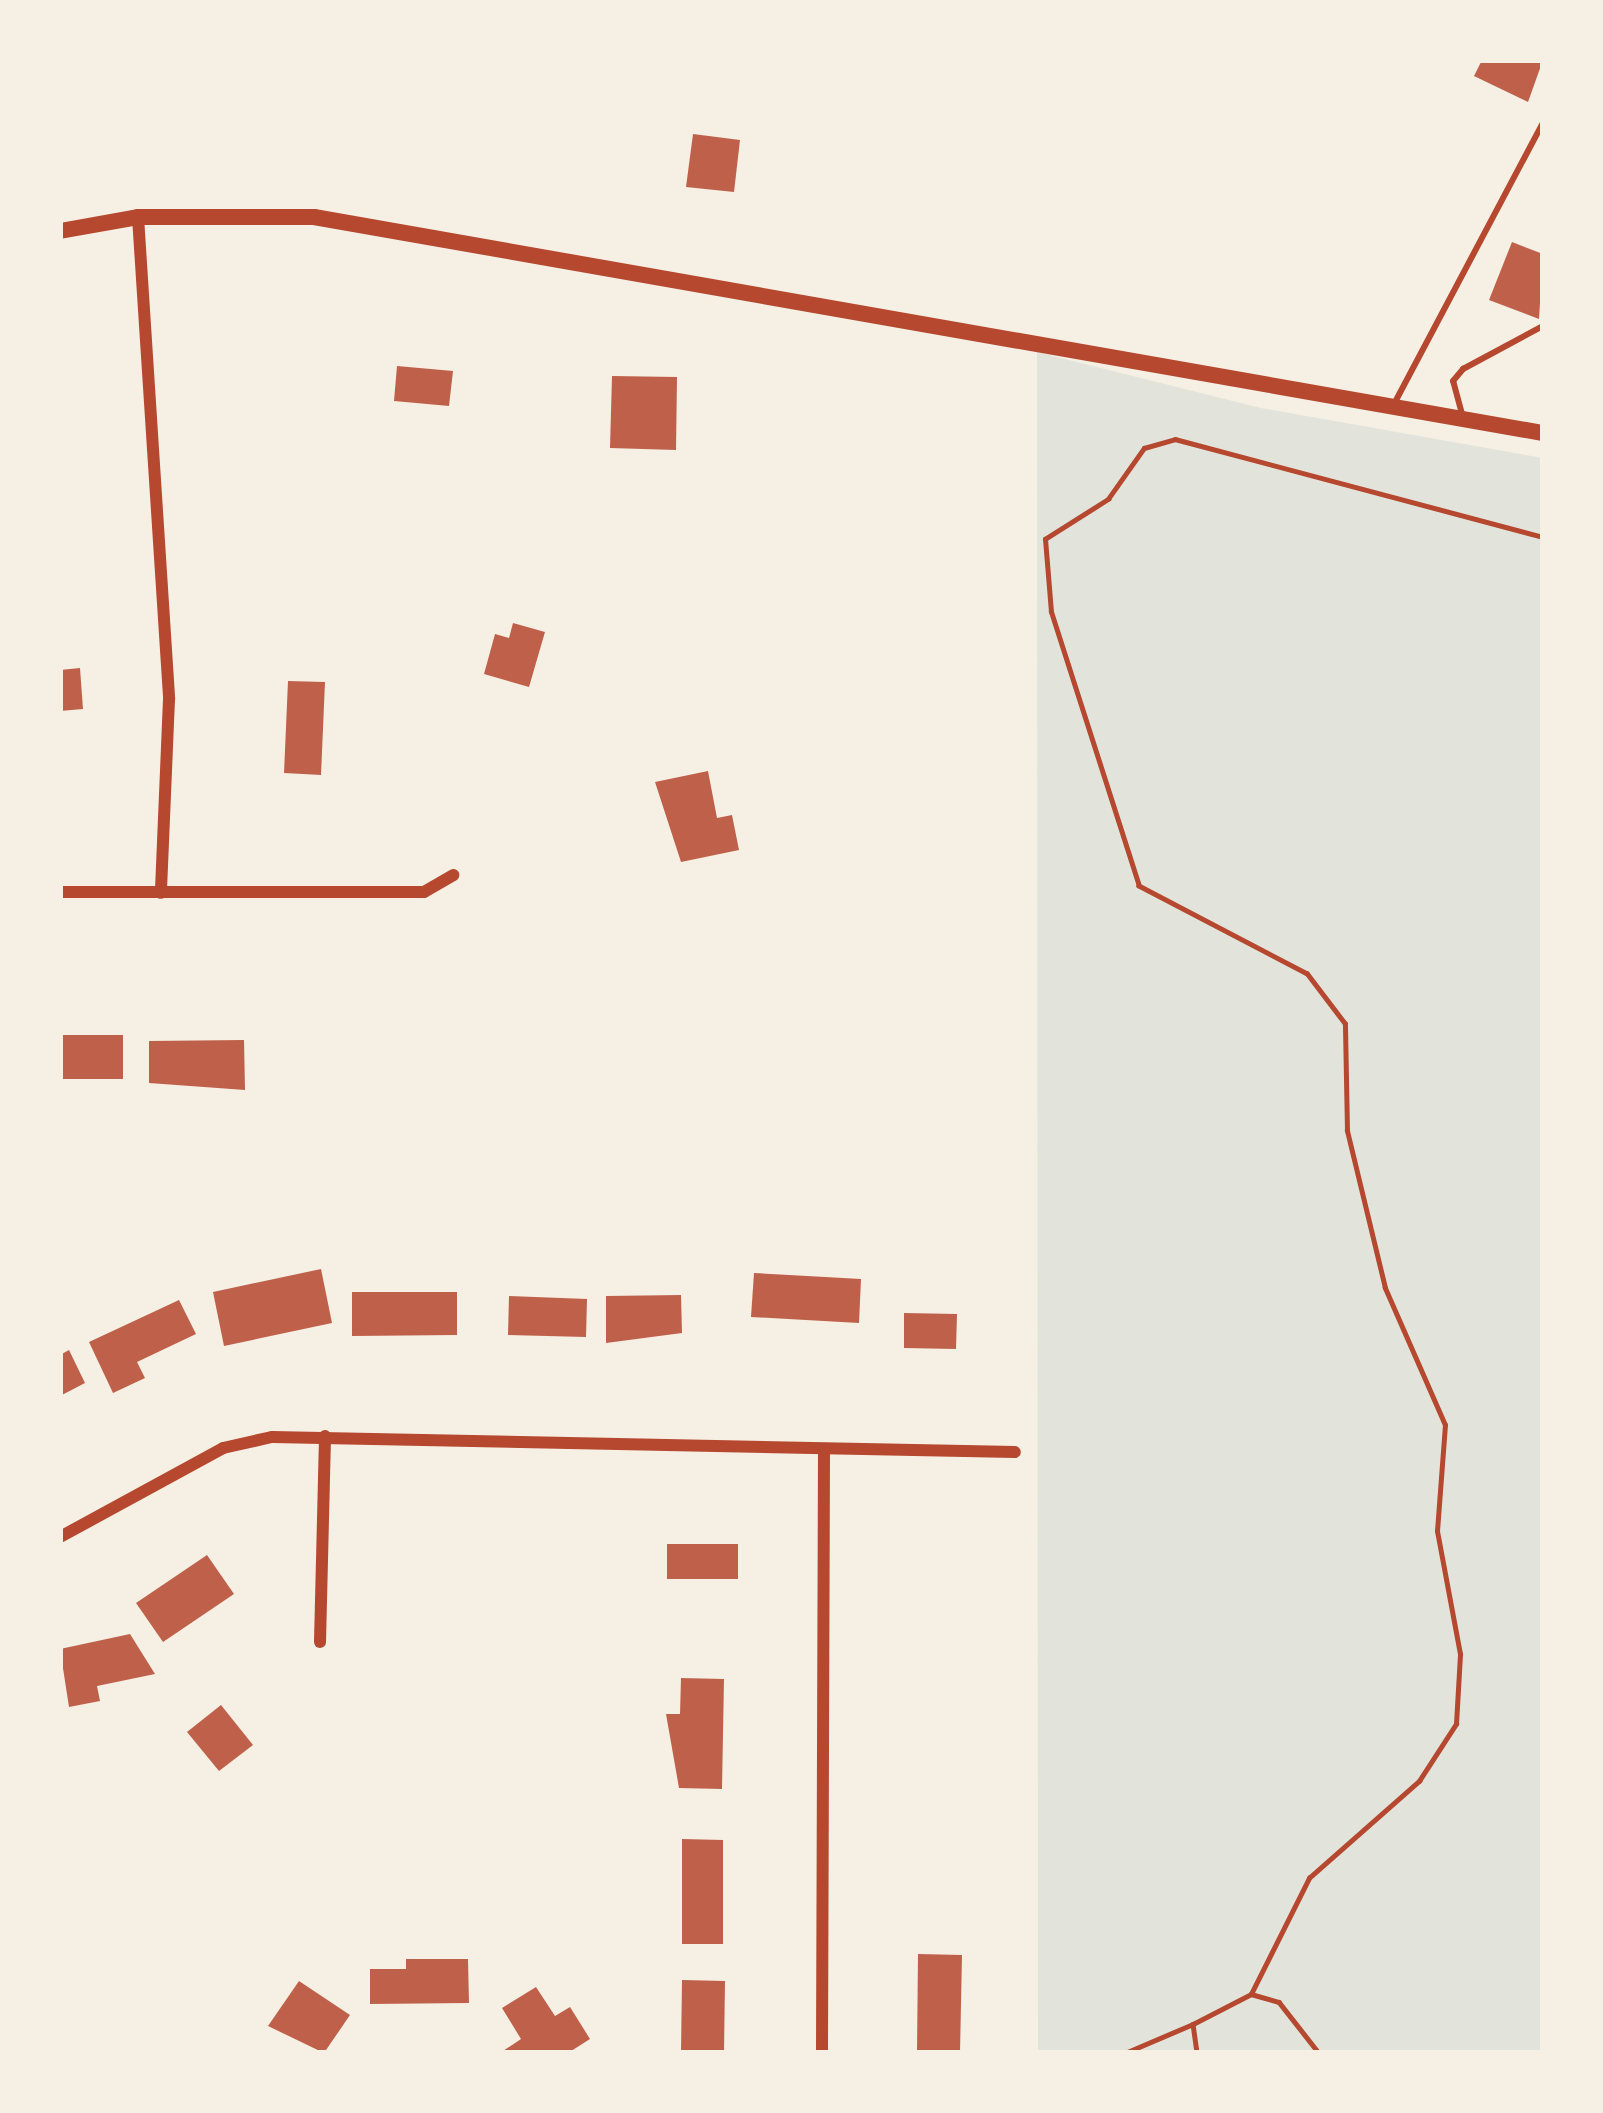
<!DOCTYPE html>
<style>
body{margin:0}
#map{position:relative;width:1603px;height:2113px;overflow:hidden;background:#f6efe4;font-family:"Work Sans",sans-serif}
div>[style]{position:absolute}
[style*='--x']{left:calc(var(--x)*1px);top:calc(var(--y)*1px);width:calc(var(--w)*1px);rotate:calc(var(--a)*1deg)}
.green>*{inset:0;background:#e2e4dc}
.building>*{inset:0;background:#bf614a}
.path>*{height:4.5px;margin:-2.25px;padding:0 2.25px;transform-origin:2.25px;border-radius:2.25px;background:#b5482f}
.service>*{height:6px;margin:-3px;padding:0 3px;transform-origin:3px;border-radius:3px;background:#b5482f}
.minor>*{height:12px;margin:-6px;padding:0 6px;transform-origin:6px;border-radius:6px;background:#b5482f}
.tertiary>*{height:16px;margin:-8px;padding:0 8px;transform-origin:8px;border-radius:8px;background:#b5482f}
span{translate:-50% -50%;white-space:nowrap;text-align:center;line-height:1.15;-webkit-text-stroke:12px #f6efe4;paint-order:stroke}
.frame{position:absolute;inset:0;border:63px solid #f6efe4;pointer-events:none}
</style>
<div id="map">
<div class="green">
<i style="clip-path:polygon(1037px 352px,1261px 408px,1543px 458px,1543px 2053px,1038px 2053px)"></i>
</div>
<div class="building">
<i style="clip-path:polygon(1482px 60px,1543px 60px,1528px 102px,1474px 76px)"></i>
<i style="clip-path:polygon(693px 134px,740px 140px,734px 192px,686px 187px)"></i>
<i style="clip-path:polygon(1512px 242px,1543px 254px,1539px 319px,1489px 300px)"></i>
<i style="clip-path:polygon(397px 366px,453px 371px,449px 406px,394px 401px)"></i>
<i style="clip-path:polygon(612px 376px,677px 377px,676px 450px,610px 448px)"></i>
<i style="clip-path:polygon(513px 623px,545px 632px,529px 687px,484px 674px,495px 634px,509px 638px)"></i>
<i style="clip-path:polygon(80px 668px,83px 709px,60px 711px,60px 670px)"></i>
<i style="clip-path:polygon(288px 681px,325px 682px,321px 775px,284px 773px)"></i>
<i style="clip-path:polygon(708px 771px,717px 818px,732px 815px,739px 850px,681px 862px,655px 782px)"></i>
<i style="clip-path:polygon(60px 1035px,123px 1035px,123px 1079px,60px 1079px)"></i>
<i style="clip-path:polygon(244px 1040px,245px 1090px,149px 1083px,149px 1041px)"></i>
<i style="clip-path:polygon(321px 1269px,332px 1323px,224px 1346px,213px 1292px)"></i>
<i style="clip-path:polygon(754px 1273px,861px 1279px,859px 1323px,751px 1317px)"></i>
<i style="clip-path:polygon(352px 1292px,457px 1292px,457px 1335px,352px 1336px)"></i>
<i style="clip-path:polygon(681px 1295px,682px 1333px,606px 1343px,606px 1296px)"></i>
<i style="clip-path:polygon(509px 1296px,587px 1299px,586px 1337px,508px 1335px)"></i>
<i style="clip-path:polygon(179px 1300px,196px 1334px,137px 1362px,145px 1378px,113px 1393px,89px 1342px)"></i>
<i style="clip-path:polygon(904px 1313px,957px 1314px,956px 1349px,904px 1348px)"></i>
<i style="clip-path:polygon(69px 1350px,85px 1383px,60px 1396px,60px 1355px)"></i>
<i style="clip-path:polygon(667px 1544px,738px 1544px,738px 1579px,667px 1579px)"></i>
<i style="clip-path:polygon(207px 1555px,234px 1594px,163px 1642px,136px 1603px)"></i>
<i style="clip-path:polygon(130px 1634px,155px 1674px,97px 1686px,100px 1701px,69px 1707px,60px 1649px)"></i>
<i style="clip-path:polygon(681px 1678px,724px 1679px,722px 1789px,679px 1788px,666px 1714px,680px 1714px)"></i>
<i style="clip-path:polygon(221px 1705px,253px 1745px,219px 1771px,187px 1732px)"></i>
<i style="clip-path:polygon(682px 1839px,723px 1840px,723px 1944px,682px 1944px)"></i>
<i style="clip-path:polygon(918px 1954px,962px 1955px,960px 2053px,917px 2053px)"></i>
<i style="clip-path:polygon(406px 1959px,468px 1959px,469px 2003px,370px 2004px,370px 1969px,406px 1969px)"></i>
<i style="clip-path:polygon(682px 1980px,725px 1981px,724px 2053px,681px 2053px)"></i>
<i style="clip-path:polygon(299px 1981px,350px 2015px,324px 2053px,268px 2026px)"></i>
<i style="clip-path:polygon(536px 1987px,555px 2016px,570px 2007px,590px 2039px,568px 2053px,500px 2053px,521px 2039px,502px 2008px)"></i>
</div>
<div class="path">
<i style="--x:1251;--y:1994;--w:130;--a:-63.4"></i>
<i style="--x:1309;--y:1878;--w:147;--a:-41.4"></i>
<i style="--x:1419;--y:1781;--w:68;--a:-57"></i>
<i style="--x:1456;--y:1724;--w:70;--a:-86.7"></i>
<i style="--x:1460;--y:1654;--w:125;--a:-100.6"></i>
<i style="--x:1437;--y:1531;--w:106;--a:-85.7"></i>
<i style="--x:1445;--y:1425;--w:150;--a:-113.7"></i>
<i style="--x:1385;--y:1288;--w:162;--a:-103.6"></i>
<i style="--x:1347;--y:1131;--w:107;--a:-91.1"></i>
<i style="--x:1345;--y:1024;--w:63;--a:-127.2"></i>
<i style="--x:1307;--y:974;--w:190;--a:-152.4"></i>
<i style="--x:1139;--y:886;--w:288;--a:-107.8"></i>
<i style="--x:1051;--y:612;--w:73;--a:-94.7"></i>
<i style="--x:1045;--y:539;--w:75;--a:-32.4"></i>
<i style="--x:1108;--y:499;--w:62;--a:-54.8"></i>
<i style="--x:1144;--y:448;--w:32;--a:-16"></i>
<i style="--x:1175;--y:439;--w:381;--a:14.9"></i>
<i style="--x:1193;--y:2024;--w:65;--a:-27.3"></i>
<i style="--x:1251;--y:1994;--w:29;--a:16"></i>
<i style="--x:1279;--y:2002;--w:65;--a:51.9"></i>
<i style="--x:1125;--y:2053;--w:74;--a:-23.1"></i>
<i style="--x:1193;--y:2024;--w:29;--a:82"></i>
</div>
<div class="service">
<i style="--x:1394;--y:404;--w:319;--a:-62.1"></i>
<i style="--x:1462;--y:414;--w:34;--a:-105"></i>
<i style="--x:1453;--y:381;--w:16;--a:-50"></i>
<i style="--x:1463;--y:369;--w:91;--a:-28.3"></i>
</div>
<div class="minor">
<i style="--x:138;--y:217;--w:483;--a:86.3"></i>
<i style="--x:169;--y:699;--w:194;--a:92.4"></i>
<i style="--x:60;--y:892;--w:364;--a:0"></i>
<i style="--x:424;--y:892;--w:34;--a:-30"></i>
<i style="--x:60;--y:1537;--w:186;--a:-28.6"></i>
<i style="--x:223;--y:1448;--w:50;--a:-12.7"></i>
<i style="--x:272;--y:1437;--w:743;--a:1.16"></i>
<i style="--x:320;--y:1642;--w:206;--a:-88.6"></i>
<i style="--x:822;--y:2053;--w:603;--a:-89.81"></i>
</div>
<div class="tertiary">
<i style="--x:60;--y:231;--w:79;--a:-10.2"></i>
<i style="--x:138;--y:217;--w:176;--a:0"></i>
<i style="--x:314;--y:217;--w:1248;--a:9.97"></i>
</div>
<div class="frame"></div>
</div>
